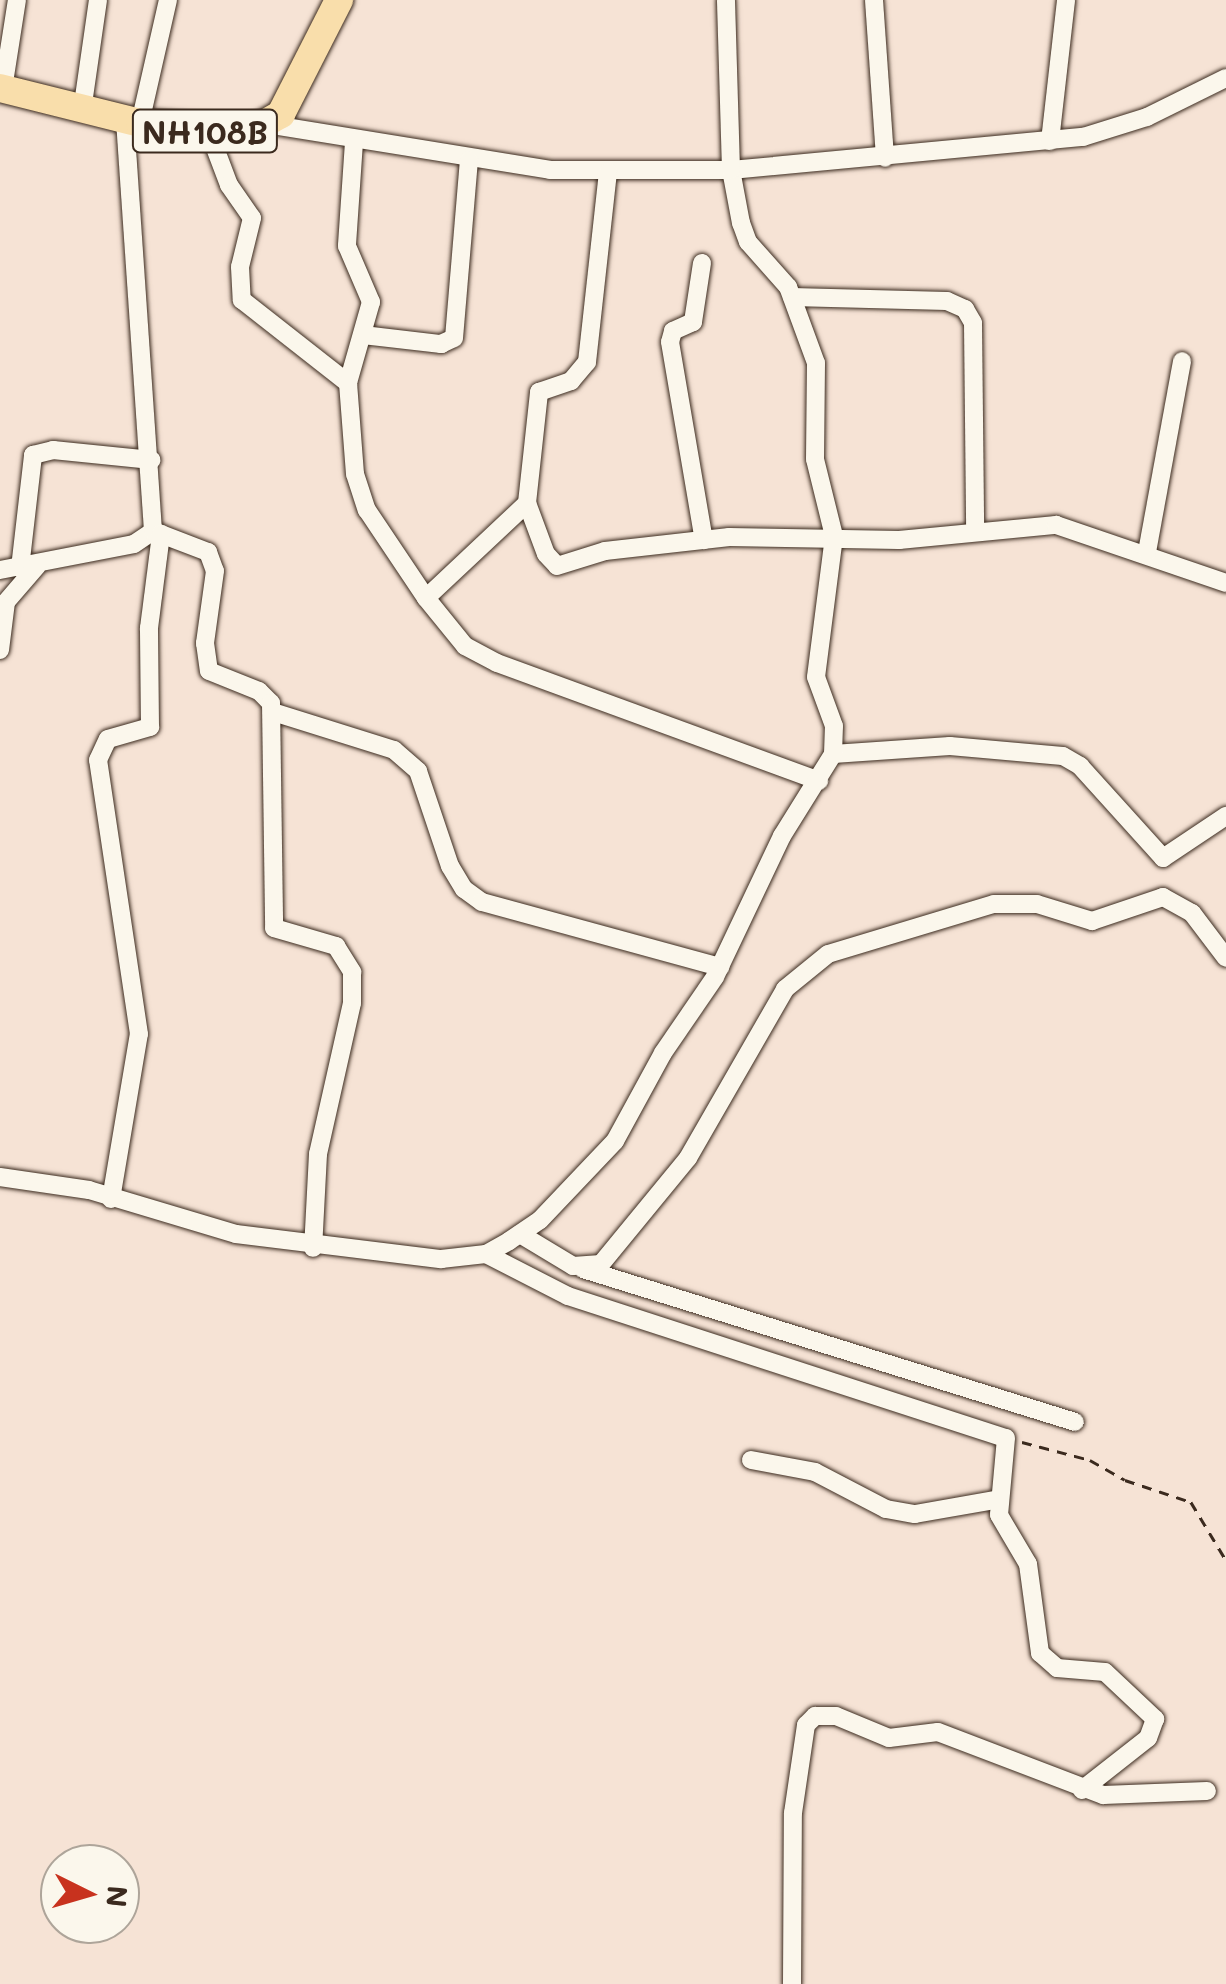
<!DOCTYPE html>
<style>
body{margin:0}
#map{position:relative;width:1226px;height:1984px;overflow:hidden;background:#f6e3d5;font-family:Mali,sans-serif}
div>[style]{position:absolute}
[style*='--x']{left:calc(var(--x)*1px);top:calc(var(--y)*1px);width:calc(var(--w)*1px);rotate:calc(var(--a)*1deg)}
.path>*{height:2.5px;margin-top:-1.25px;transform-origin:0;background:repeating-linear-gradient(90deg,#3b2a1e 0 10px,transparent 0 18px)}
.roads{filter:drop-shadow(0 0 2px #3b2a1e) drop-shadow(0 0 2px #3b2a1e)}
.minor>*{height:18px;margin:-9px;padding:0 9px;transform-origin:9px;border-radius:9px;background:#fbf7ec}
.highway>*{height:28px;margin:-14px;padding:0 14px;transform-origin:14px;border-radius:14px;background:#f9deab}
span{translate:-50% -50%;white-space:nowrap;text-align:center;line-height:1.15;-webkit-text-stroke:9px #fbf7ec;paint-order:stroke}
.shield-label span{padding:2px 8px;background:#fbf7ec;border:2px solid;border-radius:8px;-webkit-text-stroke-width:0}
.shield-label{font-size:32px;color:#3b2a1e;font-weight:700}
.north{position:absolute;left:40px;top:1844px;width:100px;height:100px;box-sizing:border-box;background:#fbf7ec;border:2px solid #aea59a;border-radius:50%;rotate:95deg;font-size:28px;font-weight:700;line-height:40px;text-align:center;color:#3b2a1e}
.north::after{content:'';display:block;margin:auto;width:35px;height:45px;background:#c8321e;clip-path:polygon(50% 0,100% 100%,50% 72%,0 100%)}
</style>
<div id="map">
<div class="path">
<i style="--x:1022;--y:1442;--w:70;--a:14.8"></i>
<i style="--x:1090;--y:1460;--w:40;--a:29.7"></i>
<i style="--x:1125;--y:1480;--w:70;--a:18.4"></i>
<i style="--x:1191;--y:1502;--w:68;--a:58.9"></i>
</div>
<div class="roads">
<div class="minor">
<i style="--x:874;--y:0;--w:158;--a:86"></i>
<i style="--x:3;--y:89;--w:90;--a:-81.1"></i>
<i style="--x:82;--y:111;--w:112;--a:-81.8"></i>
<i style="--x:140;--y:123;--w:126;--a:-77.2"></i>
<i style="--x:273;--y:125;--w:281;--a:9.2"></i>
<i style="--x:550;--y:170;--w:181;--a:0"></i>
<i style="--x:731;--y:170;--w:354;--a:-5.4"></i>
<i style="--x:1083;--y:137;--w:67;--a:-17.4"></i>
<i style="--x:1147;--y:117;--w:88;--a:-26.3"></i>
<i style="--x:209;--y:132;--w:57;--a:69.3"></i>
<i style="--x:229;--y:185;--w:40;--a:55.1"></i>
<i style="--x:252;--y:218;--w:50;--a:103.8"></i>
<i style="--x:240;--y:267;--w:33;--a:87"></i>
<i style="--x:242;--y:300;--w:135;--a:38.1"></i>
<i style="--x:1050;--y:141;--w:142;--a:-83.5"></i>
<i style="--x:354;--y:142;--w:104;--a:93.9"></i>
<i style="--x:347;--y:246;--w:61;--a:66.8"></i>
<i style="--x:371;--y:302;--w:84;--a:105.9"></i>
<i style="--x:348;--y:383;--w:91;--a:85.6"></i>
<i style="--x:355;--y:474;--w:38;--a:72"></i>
<i style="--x:367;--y:510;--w:106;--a:56.2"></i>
<i style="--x:426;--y:598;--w:62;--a:50.9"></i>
<i style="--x:465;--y:646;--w:36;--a:28"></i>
<i style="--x:497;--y:663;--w:343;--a:20.1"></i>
<i style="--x:702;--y:263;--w:60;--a:98.7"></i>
<i style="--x:693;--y:322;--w:22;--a:156"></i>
<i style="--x:673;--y:331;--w:11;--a:105"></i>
<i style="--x:670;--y:342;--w:201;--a:80.3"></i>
<i style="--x:792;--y:297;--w:155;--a:1.5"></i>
<i style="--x:947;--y:301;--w:20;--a:24"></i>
<i style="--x:965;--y:309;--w:16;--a:60"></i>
<i style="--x:973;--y:323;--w:207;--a:89.4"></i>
<i style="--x:363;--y:335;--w:79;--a:6.6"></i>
<i style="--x:441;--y:344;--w:14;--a:-25"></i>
<i style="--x:454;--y:338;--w:178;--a:-85.2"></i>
<i style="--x:527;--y:503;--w:54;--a:69.6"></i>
<i style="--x:546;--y:554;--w:16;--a:47"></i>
<i style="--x:557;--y:566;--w:50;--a:-17.4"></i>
<i style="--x:605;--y:551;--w:125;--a:-6.4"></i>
<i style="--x:729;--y:537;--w:170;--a:1"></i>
<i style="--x:899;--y:540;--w:158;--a:-5.5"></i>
<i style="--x:1056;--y:525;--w:180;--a:18.8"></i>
<i style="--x:153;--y:531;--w:59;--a:20.9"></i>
<i style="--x:208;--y:552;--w:20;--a:70"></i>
<i style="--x:215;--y:571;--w:73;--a:97.9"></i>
<i style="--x:205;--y:643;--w:28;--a:82"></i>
<i style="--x:209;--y:671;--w:54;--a:21.8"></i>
<i style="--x:259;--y:691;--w:17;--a:45"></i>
<i style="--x:271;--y:703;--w:225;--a:89.2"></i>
<i style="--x:274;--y:928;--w:65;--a:16.2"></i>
<i style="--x:336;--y:946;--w:31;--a:58"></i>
<i style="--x:352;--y:972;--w:31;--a:90"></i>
<i style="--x:352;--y:1003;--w:155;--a:102.7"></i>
<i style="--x:318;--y:1154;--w:94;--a:93"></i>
<i style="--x:1147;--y:552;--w:194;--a:-79.6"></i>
<i style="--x:20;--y:568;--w:114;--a:-83.4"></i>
<i style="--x:33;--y:455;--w:21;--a:-14"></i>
<i style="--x:53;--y:450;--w:99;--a:5.8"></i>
<i style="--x:0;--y:570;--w:136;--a:-11"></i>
<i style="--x:134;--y:544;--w:23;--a:-34"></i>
<i style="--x:153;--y:531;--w:412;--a:-93.9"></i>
<i style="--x:426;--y:598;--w:139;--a:-43.2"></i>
<i style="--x:527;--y:503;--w:112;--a:-83.8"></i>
<i style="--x:539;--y:392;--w:34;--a:-19"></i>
<i style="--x:571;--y:381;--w:25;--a:-50"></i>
<i style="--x:587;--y:362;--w:191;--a:-83.7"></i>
<i style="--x:0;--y:650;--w:48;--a:-82.9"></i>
<i style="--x:6;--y:602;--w:48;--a:-49.3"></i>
<i style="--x:273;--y:712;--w:127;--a:17.4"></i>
<i style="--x:394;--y:750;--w:32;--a:41"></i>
<i style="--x:418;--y:771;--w:100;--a:71.4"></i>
<i style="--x:450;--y:866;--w:27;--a:59"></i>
<i style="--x:464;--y:889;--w:22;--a:36"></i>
<i style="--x:482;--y:902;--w:247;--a:15.3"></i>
<i style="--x:833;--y:754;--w:117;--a:-3.9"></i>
<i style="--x:950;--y:746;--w:113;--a:5.1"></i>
<i style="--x:1063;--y:756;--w:20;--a:30"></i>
<i style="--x:1080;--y:766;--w:124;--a:47.9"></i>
<i style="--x:1163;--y:858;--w:76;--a:-33.7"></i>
<i style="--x:0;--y:1177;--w:90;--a:8.3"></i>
<i style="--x:89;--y:1190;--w:153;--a:16.7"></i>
<i style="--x:236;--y:1234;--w:207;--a:7"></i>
<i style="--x:441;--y:1259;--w:45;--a:-6.3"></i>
<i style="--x:486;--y:1254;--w:26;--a:-29"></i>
<i style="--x:509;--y:1241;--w:37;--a:-34"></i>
<i style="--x:540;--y:1220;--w:109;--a:-46.5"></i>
<i style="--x:615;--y:1141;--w:100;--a:-61.4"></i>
<i style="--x:663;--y:1053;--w:92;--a:-55.6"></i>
<i style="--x:715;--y:977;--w:156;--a:-64.6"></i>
<i style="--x:782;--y:836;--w:97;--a:-58.1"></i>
<i style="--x:833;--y:754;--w:28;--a:-88"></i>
<i style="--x:834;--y:726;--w:52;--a:-110.2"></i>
<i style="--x:816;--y:677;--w:142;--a:-82.7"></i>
<i style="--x:834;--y:536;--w:79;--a:-103.9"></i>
<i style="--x:815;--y:459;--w:96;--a:-89.4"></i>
<i style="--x:816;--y:363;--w:81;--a:-110.2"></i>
<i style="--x:788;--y:287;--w:60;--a:-131.6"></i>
<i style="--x:748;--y:242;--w:20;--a:-110"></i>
<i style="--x:741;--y:223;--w:54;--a:-100.7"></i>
<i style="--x:731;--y:170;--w:170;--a:-91.7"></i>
<i style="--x:111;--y:1199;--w:167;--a:-80.4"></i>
<i style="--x:139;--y:1034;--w:277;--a:-98.5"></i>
<i style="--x:98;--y:760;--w:23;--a:-65"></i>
<i style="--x:108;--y:739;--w:44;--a:-15.9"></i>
<i style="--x:150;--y:727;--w:99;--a:-90.6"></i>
<i style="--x:149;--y:628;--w:95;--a:-82.7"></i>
<i style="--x:520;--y:1234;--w:62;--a:31.1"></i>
<i style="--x:573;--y:1266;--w:28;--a:-4"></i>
<i style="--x:601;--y:1264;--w:137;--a:-50.6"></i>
<i style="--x:688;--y:1158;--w:195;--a:-60.1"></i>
<i style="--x:785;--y:989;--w:55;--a:-39.1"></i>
<i style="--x:828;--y:954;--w:173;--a:-16.8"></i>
<i style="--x:994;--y:904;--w:43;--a:0"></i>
<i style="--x:1037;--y:904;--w:58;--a:17.2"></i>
<i style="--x:1092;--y:921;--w:75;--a:-18.7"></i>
<i style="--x:1163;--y:897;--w:33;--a:29"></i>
<i style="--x:1192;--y:913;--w:56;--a:52.9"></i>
<i style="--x:486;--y:1254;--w:92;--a:27.1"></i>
<i style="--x:568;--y:1296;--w:460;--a:18"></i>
<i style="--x:1006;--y:1438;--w:77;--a:95.2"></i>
<i style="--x:999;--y:1515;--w:57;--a:59.4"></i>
<i style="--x:1028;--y:1564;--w:90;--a:82.3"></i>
<i style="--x:1040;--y:1653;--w:23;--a:41"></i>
<i style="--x:1057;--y:1668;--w:48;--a:4.8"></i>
<i style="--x:1105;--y:1672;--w:69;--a:43.2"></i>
<i style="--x:1155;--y:1719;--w:20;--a:110"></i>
<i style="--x:1148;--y:1738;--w:84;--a:141.8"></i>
<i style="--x:583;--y:1269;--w:515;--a:17.27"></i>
<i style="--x:751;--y:1460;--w:65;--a:10.6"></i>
<i style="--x:815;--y:1472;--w:80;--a:27.5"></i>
<i style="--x:886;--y:1509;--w:29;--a:10"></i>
<i style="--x:915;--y:1514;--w:86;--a:-10"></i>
<i style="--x:792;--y:1984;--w:171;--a:-89.7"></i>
<i style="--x:793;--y:1813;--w:89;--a:-81.6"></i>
<i style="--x:806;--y:1725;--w:13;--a:-45"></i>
<i style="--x:815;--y:1716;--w:21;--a:0"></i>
<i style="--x:836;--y:1716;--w:57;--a:22.5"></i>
<i style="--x:889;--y:1738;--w:49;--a:-7"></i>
<i style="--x:938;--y:1732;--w:177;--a:20.9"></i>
<i style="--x:1103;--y:1795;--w:104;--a:-2.2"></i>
</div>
<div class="highway">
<i style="--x:0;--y:88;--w:144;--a:14"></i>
<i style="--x:140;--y:123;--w:110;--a:4.7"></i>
<i style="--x:250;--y:132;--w:36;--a:-30"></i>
<i style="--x:281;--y:114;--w:128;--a:-63"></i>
</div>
</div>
<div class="shield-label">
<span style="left:205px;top:131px">NH108B</span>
</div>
<div class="north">N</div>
</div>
